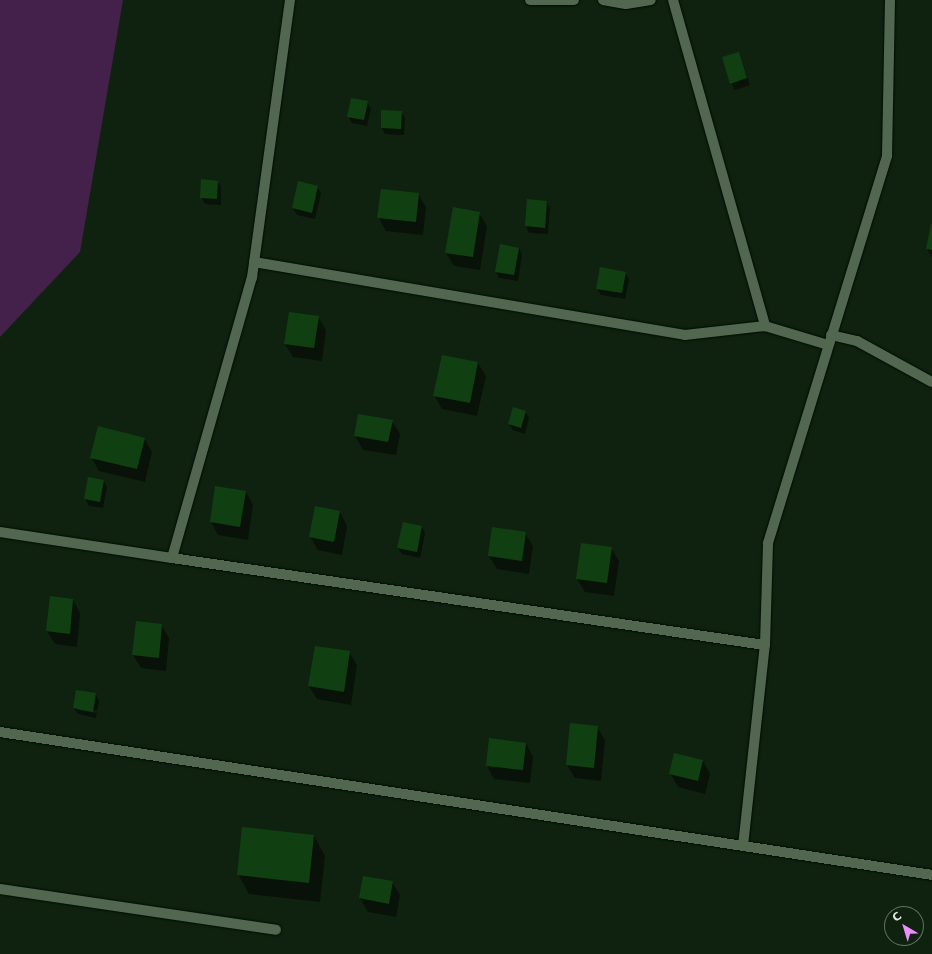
<!DOCTYPE html>
<meta charset="utf-8">
<style>
body{margin:0}
#map{position:relative;width:932px;height:954px;overflow:hidden;background:#0f220f;font-family:"DejaVu Sans",sans-serif}
div>[style]{position:absolute}
[style*='--x']{left:calc(var(--x)*1px);top:calc(var(--y)*1px);width:calc(var(--w)*1px);rotate:calc(var(--a)*1deg)}
.green>*{inset:0;background:#44214b}
.shadow>*{inset:0;background:#0007}
.building>*{inset:0;background:#104012}
.roads{filter:drop-shadow(0 0 1px #000b00) drop-shadow(0 0 1px #000b00)}
.service>*{height:10px;margin:-5px;padding:0 5px;transform-origin:5px;border-radius:5px;background:#516750}
.minor>*{height:10px;margin:-5px;padding:0 5px;transform-origin:5px;border-radius:5px;background:#516750}
span{translate:-50% -50%;white-space:nowrap;text-align:center;line-height:1.15;-webkit-text-stroke:3px #0f220f;paint-order:stroke}
.north{position:absolute;left:884px;top:906px;width:40px;height:40px;box-sizing:border-box;background:#0f220f;border:1px solid #627262;border-radius:50%;rotate:322deg;font-size:11px;font-weight:700;line-height:16px;text-align:center;color:#deebde}
.north::after{content:'';display:block;margin:auto;width:14px;height:18px;background:#eb8dfc;clip-path:polygon(50% 0,100% 100%,50% 72%,0 100%)}
</style>
<div id="map">
<div class="green">
<i style="clip-path:polygon(0 0,123px 0,80px 252px,0 337px)"></i>
</div>
<div class="shadow">
<i style="clip-path:polygon(739px 53px,750px 85px,735px 90px,731px 83px)"></i>
<i style="clip-path:polygon(367px 102px,371px 108px,367px 126px,352px 123px,348px 116px)"></i>
<i style="clip-path:polygon(401px 112px,405px 118px,404px 135px,385px 134px,382px 128px)"></i>
<i style="clip-path:polygon(218px 182px,221px 188px,221px 205px,205px 204px,201px 197px)"></i>
<i style="clip-path:polygon(299px 183px,317px 187px,321px 193px,315px 219px,297px 215px,293px 208px)"></i>
<i style="clip-path:polygon(418px 194px,426px 207px,423px 235px,386px 231px,379px 218px)"></i>
<i style="clip-path:polygon(528px 200px,547px 202px,550px 208px,548px 234px,529px 233px,526px 226px)"></i>
<i style="clip-path:polygon(479px 213px,487px 226px,480px 270px,454px 266px,446px 253px)"></i>
<i style="clip-path:polygon(932px 225px,932px 257px,927px 249px)"></i>
<i style="clip-path:polygon(519px 248px,522px 255px,518px 281px,499px 278px,496px 272px)"></i>
<i style="clip-path:polygon(625px 273px,629px 279px,625px 299px,601px 295px,597px 289px)"></i>
<i style="clip-path:polygon(318px 317px,326px 330px,322px 361px,293px 357px,285px 344px)"></i>
<i style="clip-path:polygon(443px 356px,478px 363px,486px 376px,477px 416px,442px 409px,434px 395px)"></i>
<i style="clip-path:polygon(525px 411px,529px 418px,525px 434px,513px 430px,509px 424px)"></i>
<i style="clip-path:polygon(359px 415px,392px 421px,400px 434px,396px 455px,363px 450px,355px 436px)"></i>
<i style="clip-path:polygon(144px 438px,152px 452px,145px 482px,99px 471px,91px 457px)"></i>
<i style="clip-path:polygon(103px 480px,107px 487px,103px 508px,89px 506px,85px 499px)"></i>
<i style="clip-path:polygon(246px 492px,253px 505px,248px 540px,218px 535px,211px 522px)"></i>
<i style="clip-path:polygon(340px 512px,347px 526px,342px 555px,318px 550px,310px 537px)"></i>
<i style="clip-path:polygon(422px 527px,425px 533px,420px 558px,402px 554px,398px 548px)"></i>
<i style="clip-path:polygon(525px 533px,533px 546px,529px 574px,497px 569px,489px 556px)"></i>
<i style="clip-path:polygon(611px 548px,619px 561px,614px 596px,585px 592px,577px 579px)"></i>
<i style="clip-path:polygon(73px 600px,80px 613px,77px 647px,55px 644px,47px 631px)"></i>
<i style="clip-path:polygon(161px 625px,169px 638px,166px 671px,141px 668px,133px 655px)"></i>
<i style="clip-path:polygon(349px 652px,357px 665px,351px 705px,317px 699px,309px 686px)"></i>
<i style="clip-path:polygon(96px 694px,99px 701px,97px 711px,77px 708px,77px 710px,97px 713px,96px 718px,78px 714px,74px 708px)"></i>
<i style="clip-path:polygon(597px 727px,605px 740px,601px 781px,575px 778px,567px 765px)"></i>
<i style="clip-path:polygon(526px 743px,533px 757px,530px 783px,494px 779px,487px 766px)"></i>
<i style="clip-path:polygon(703px 761px,710px 774px,705px 794px,678px 787px,670px 773px)"></i>
<i style="clip-path:polygon(314px 836px,325px 856px,320px 902px,249px 894px,238px 874px)"></i>
<i style="clip-path:polygon(364px 877px,392px 882px,400px 895px,396px 917px,368px 912px,360px 898px)"></i>
</div>
<div class="building">
<i style="clip-path:polygon(739px 52px,747px 78px,730px 84px,722px 57px)"></i>
<i style="clip-path:polygon(351px 98px,368px 101px,364px 120px,347px 117px)"></i>
<i style="clip-path:polygon(381px 110px,402px 111px,401px 129px,381px 128px)"></i>
<i style="clip-path:polygon(201px 179px,218px 181px,217px 199px,200px 198px)"></i>
<i style="clip-path:polygon(298px 181px,318px 186px,312px 213px,292px 208px)"></i>
<i style="clip-path:polygon(381px 189px,419px 193px,416px 222px,377px 218px)"></i>
<i style="clip-path:polygon(527px 199px,547px 201px,545px 228px,525px 226px)"></i>
<i style="clip-path:polygon(453px 207px,480px 212px,473px 257px,445px 253px)"></i>
<i style="clip-path:polygon(931px 224px,932px 224px,932px 250px,926px 249px)"></i>
<i style="clip-path:polygon(500px 244px,519px 248px,514px 275px,495px 272px)"></i>
<i style="clip-path:polygon(600px 267px,626px 272px,622px 293px,596px 289px)"></i>
<i style="clip-path:polygon(289px 312px,319px 316px,314px 348px,284px 344px)"></i>
<i style="clip-path:polygon(442px 355px,478px 362px,470px 403px,433px 396px)"></i>
<i style="clip-path:polygon(513px 407px,526px 411px,521px 428px,508px 424px)"></i>
<i style="clip-path:polygon(358px 414px,393px 420px,388px 442px,354px 436px)"></i>
<i style="clip-path:polygon(98px 426px,145px 438px,137px 469px,90px 458px)"></i>
<i style="clip-path:polygon(88px 477px,104px 480px,100px 502px,84px 499px)"></i>
<i style="clip-path:polygon(215px 486px,246px 491px,240px 527px,210px 522px)"></i>
<i style="clip-path:polygon(315px 506px,340px 511px,334px 542px,309px 537px)"></i>
<i style="clip-path:polygon(403px 522px,422px 526px,417px 552px,397px 548px)"></i>
<i style="clip-path:polygon(492px 527px,526px 532px,522px 561px,488px 556px)"></i>
<i style="clip-path:polygon(581px 543px,612px 547px,607px 583px,576px 579px)"></i>
<i style="clip-path:polygon(50px 596px,73px 599px,70px 634px,46px 631px)"></i>
<i style="clip-path:polygon(136px 621px,162px 624px,159px 658px,132px 655px)"></i>
<i style="clip-path:polygon(315px 646px,350px 651px,344px 692px,308px 686px)"></i>
<i style="clip-path:polygon(76px 690px,96px 693px,93px 712px,73px 708px)"></i>
<i style="clip-path:polygon(570px 723px,598px 726px,594px 768px,566px 765px)"></i>
<i style="clip-path:polygon(489px 738px,526px 743px,523px 770px,486px 766px)"></i>
<i style="clip-path:polygon(674px 753px,703px 760px,698px 781px,669px 774px)"></i>
<i style="clip-path:polygon(242px 827px,314px 835px,309px 883px,237px 875px)"></i>
<i style="clip-path:polygon(363px 876px,393px 881px,389px 904px,359px 898px)"></i>
</div>
<div class="roads">
<div class="service">
<i style="--x:290;--y:0;--w:280;--a:97.8"></i>
<i style="--x:252;--y:277;--w:292;--a:105.9"></i>
<i style="--x:172;--y:558;--w:599;--a:8.35"></i>
<i style="--x:530;--y:0;--w:44;--a:0"></i>
<i style="--x:603;--y:0;--w:23;--a:10"></i>
<i style="--x:626;--y:4;--w:25;--a:-9"></i>
<i style="--x:673;--y:0;--w:339;--a:74.2"></i>
<i style="--x:765;--y:326;--w:66;--a:16.8"></i>
<i style="--x:254;--y:262;--w:437;--a:9.6"></i>
<i style="--x:685;--y:335;--w:81;--a:-6.4"></i>
<i style="--x:0;--y:532;--w:174;--a:8.6"></i>
<i style="--x:0;--y:889;--w:279;--a:8.4"></i>
</div>
<div class="minor">
<i style="--x:831;--y:335;--w:27;--a:13"></i>
<i style="--x:857;--y:341;--w:85;--a:28.7"></i>
<i style="--x:0;--y:732;--w:943;--a:8.72"></i>
<i style="--x:743;--y:846;--w:202;--a:-83.8"></i>
<i style="--x:765;--y:645;--w:102;--a:-88.3"></i>
<i style="--x:768;--y:543;--w:405;--a:-72.9"></i>
<i style="--x:887;--y:156;--w:156;--a:-88.9"></i>
</div>
</div>
<div class="north">С</div>
</div>
